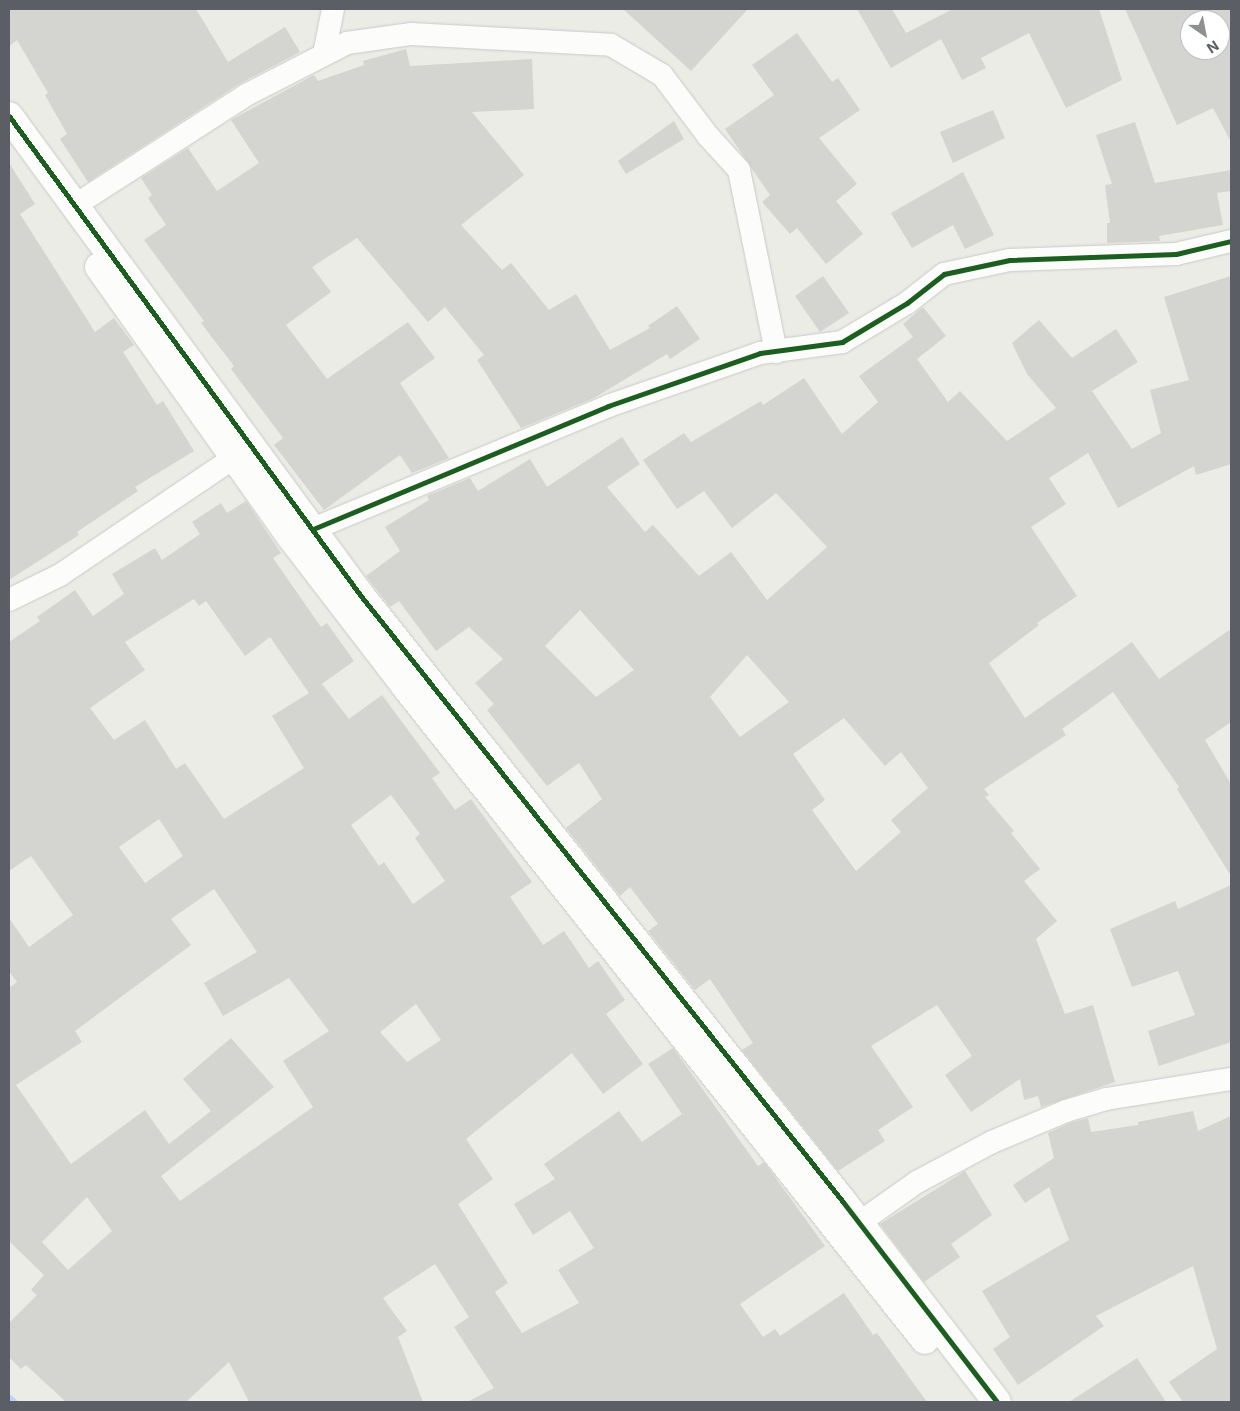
<!DOCTYPE html>
<style>
body{margin:0}
#map{position:relative;width:1240px;height:1411px;overflow:hidden;background:#ecece6;font-family:Inter,sans-serif}
div>[style]{position:absolute}
[style*='--x']{left:calc(var(--x)*1px);top:calc(var(--y)*1px);width:calc(var(--w)*1px);rotate:calc(var(--a)*1deg)}
.stream>*{height:8px;margin:-4px;padding:0 4px;transform-origin:4px;border-radius:4px;background:#b9d2f8}
.building>*{inset:0;background:#d4d4d0}
.roads{filter:drop-shadow(0 0 1px #c8c8c8) drop-shadow(0 0 1px #c8c8c8)}
.street>*{height:22px;margin:-11px;padding:0 11px;transform-origin:11px;border-radius:11px;background:#fcfcfb}
.secondary>*{height:28px;margin:-14px;padding:0 14px;transform-origin:14px;border-radius:14px;background:#fcfcfb}
.cycleway>*{height:5px;margin:-2.5px;padding:0 2.5px;transform-origin:2.5px;border-radius:2.5px;background:#1b5e20}
span{translate:-50% -50%;white-space:nowrap;text-align:center;line-height:1.15;-webkit-text-stroke:4px #fff;paint-order:stroke}
.frame{position:absolute;inset:0;border:10px solid #5b5e65;pointer-events:none}
.north{position:absolute;left:1180px;top:10px;width:50px;height:50px;box-sizing:border-box;background:#fff;border:1px solid #bdbfc1;border-radius:50%;rotate:147deg;font-size:14px;font-weight:700;line-height:20px;text-align:center;color:#5b5e65}
.north::after{content:'';display:block;margin:auto;width:18px;height:22px;background:#8e9092;clip-path:polygon(50% 0,100% 100%,50% 72%,0 100%)}
</style>
<div id="map">
<div class="stream">
<i style="--x:9;--y:1399;--w:5;--a:37"></i>
</div>
<div class="building">
<i style="clip-path:polygon(9px 9px,196px 9px,228px 62px,285px 27px,300px 52px,239px 84px,88px 182px,60px 139px,67px 134px,45px 95px,48px 93px,17px 40px,9px 46px)"></i>
<i style="clip-path:polygon(623px 9px,748px 9px,691px 71px)"></i>
<i style="clip-path:polygon(857px 9px,892px 9px,906px 33px,953px 9px,1099px 9px,1122px 80px,1066px 108px,1029px 33px,981px 58px,986px 68px,962px 80px,941px 39px,891px 68px)"></i>
<i style="clip-path:polygon(evenodd,1125px 9px,1231px 9px,1231px 142px,1213px 108px,1177px 125px,1125px 9px,1190px 20px,1220px 20px,1220px 50px,1190px 50px,1190px 20px)"></i>
<i style="clip-path:polygon(797px 33px,832px 82px,838px 78px,860px 110px,819px 138px,857px 184px,836px 201px,863px 234px,826px 264px,797px 228px,790px 234px,762px 202px,770px 195px,725px 129px,774px 95px,752px 65px)"></i>
<i style="clip-path:polygon(406px 49px,410px 66px,532px 59px,534px 109px,472px 112px,524px 175px,461px 225px,502px 270px,511px 263px,549px 310px,576px 294px,610px 350px,650px 328px,648px 326px,677px 306px,700px 339px,670px 359px,667px 354px,594px 398px,521px 428px,477px 360px,484px 355px,445px 307px,428px 322px,357px 238px,312px 267px,331px 292px,286px 325px,327px 379px,408px 322px,435px 358px,400px 383px,449px 458px,412px 473px,400px 455px,324px 510px,274px 445px,283px 438px,231px 369px,234px 366px,201px 323px,204px 321px,144px 240px,166px 225px,148px 198px,152px 195px,141px 178px,188px 148px,217px 191px,259px 163px,231px 120px,314px 75px,318px 81px,364px 65px,363px 61px)"></i>
<i style="clip-path:polygon(993px 110px,1005px 138px,953px 163px,940px 132px)"></i>
<i style="clip-path:polygon(674px 121px,684px 139px,626px 174px,618px 161px)"></i>
<i style="clip-path:polygon(1135px 122px,1155px 183px,1231px 170px,1231px 191px,1217px 193px,1223px 225px,1159px 236px,1160px 241px,1107px 243px,1107px 223px,1110px 223px,1105px 185px,1112px 184px,1096px 135px)"></i>
<i style="clip-path:polygon(9px 163px,35px 204px,20px 214px,95px 332px,114px 318px,134px 345px,123px 352px,157px 405px,163px 401px,194px 451px,135px 487px,138px 491px,77px 532px,79px 535px,9px 580px)"></i>
<i style="clip-path:polygon(963px 172px,994px 235px,965px 249px,953px 225px,912px 248px,891px 213px)"></i>
<i style="clip-path:polygon(823px 276px,849px 313px,820px 332px,795px 296px)"></i>
<i style="clip-path:polygon(evenodd,1231px 276px,1231px 464px,1196px 475px,1194px 466px,1118px 508px,1088px 453px,1049px 478px,1066px 504px,1031px 527px,1077px 596px,1037px 623px,1039px 625px,989px 663px,1025px 718px,1132px 642px,1159px 679px,1231px 629px,1231px 722px,1205px 740px,1231px 784px,1231px 876px,1177px 789px,1179px 787px,1113px 692px,1062px 729px,1066px 735px,984px 789px,989px 795px,985px 797px,1014px 831px,1011px 833px,1040px 869px,1024px 881px,1057px 921px,1036px 939px,1065px 1014px,1093px 1005px,1115px 1082px,1041px 1107px,1038px 1096px,1024px 1100px,1020px 1079px,971px 1112px,945px 1075px,972px 1056px,937px 1005px,871px 1046px,913px 1107px,878px 1130px,885px 1141px,838px 1171px,742px 1050px,753px 1043px,710px 979px,695px 990px,648px 931px,658px 924px,630px 887px,620px 896px,566px 828px,602px 799px,579px 763px,547px 786px,487px 710px,494px 704px,475px 683px,503px 659px,469px 627px,436px 651px,399px 601px,390px 607px,366px 576px,400px 551px,385px 527px,429px 500px,427px 496px,470px 478px,478px 491px,530px 459px,547px 487px,622px 437px,640px 464px,607px 487px,645px 532px,653px 525px,699px 576px,731px 552px,767px 600px,827px 547px,776px 493px,732px 528px,704px 491px,677px 509px,643px 460px,684px 433px,691px 442px,761px 401px,763px 405px,804px 378px,842px 434px,878px 402px,859px 376px,913px 337px,903px 324px,923px 307px,946px 336px,917px 359px,948px 402px,960px 391px,1007px 441px,1056px 408px,1027px 374px,1012px 343px,1039px 320px,1072px 358px,1116px 329px,1138px 362px,1092px 391px,1132px 449px,1161px 433px,1150px 390px,1189px 380px,1164px 297px,1231px 276px,580px 610px,634px 670px,596px 697px,545px 646px,580px 610px,1231px 276px,747px 655px,789px 702px,740px 737px,710px 697px,747px 655px,1231px 276px,844px 718px,885px 766px,901px 752px,928px 788px,891px 820px,901px 832px,856px 871px,812px 810px,825px 800px,793px 754px,844px 718px)"></i>
<i style="clip-path:polygon(evenodd,246px 501px,281px 553px,273px 558px,321px 627px,327px 623px,354px 661px,309px 693px,322px 684px,349px 719px,382px 695px,440px 773px,432px 778px,455px 810px,471px 799px,532px 882px,510px 897px,543px 945px,564px 931px,589px 968px,598px 961px,625px 1000px,606px 1014px,643px 1064px,603px 1094px,572px 1053px,466px 1139px,493px 1179px,458px 1204px,508px 1283px,495px 1292px,522px 1333px,579px 1303px,558px 1270px,594px 1248px,570px 1211px,533px 1235px,514px 1204px,555px 1179px,544px 1164px,619px 1111px,642px 1142px,682px 1114px,648px 1064px,673px 1048px,758px 1166px,764px 1162px,825px 1246px,740px 1304px,763px 1337px,775px 1329px,780px 1336px,844px 1293px,873px 1335px,877px 1333px,927px 1402px,467px 1402px,494px 1388px,454px 1327px,469px 1317px,435px 1264px,383px 1298px,407px 1331px,398px 1337px,423px 1402px,249px 1402px,229px 1362px,186px 1402px,66px 1402px,26px 1365px,21px 1369px,9px 1357px,9px 1323px,37px 1295px,31px 1290px,44px 1275px,9px 1241px,9px 988px,17px 982px,9px 971px,9px 918px,29px 947px,73px 915px,31px 856px,9px 871px,9px 642px,40px 621px,37px 617px,75px 590px,93px 616px,124px 594px,112px 574px,155px 548px,162px 560px,200px 534px,192px 522px,221px 503px,227px 513px,246px 501px,194px 599px,199px 606px,206px 601px,245px 656px,270px 637px,309px 693px,272px 716px,304px 768px,224px 819px,185px 763px,176px 769px,145px 720px,114px 740px,90px 708px,145px 670px,125px 642px,194px 599px,246px 501px,391px 795px,420px 834px,415px 838px,445px 881px,413px 904px,384px 862px,379px 866px,351px 825px,391px 795px,246px 501px,159px 819px,183px 856px,145px 883px,119px 847px,159px 819px,246px 501px,214px 889px,257px 952px,204px 983px,223px 1016px,289px 978px,329px 1031px,283px 1061px,313px 1107px,180px 1201px,161px 1176px,274px 1087px,231px 1038px,183px 1079px,211px 1111px,169px 1144px,145px 1110px,71px 1164px,16px 1085px,82px 1042px,75px 1031px,191px 945px,171px 919px,214px 889px,246px 501px,416px 1004px,441px 1040px,407px 1062px,380px 1032px,416px 1004px,246px 501px,87px 1197px,112px 1231px,68px 1270px,42px 1242px,87px 1197px)"></i>
<i style="clip-path:polygon(1231px 885px,1231px 1042px,1159px 1066px,1148px 1031px,1195px 1015px,1178px 971px,1132px 987px,1110px 929px,1175px 901px,1178px 909px)"></i>
<i style="clip-path:polygon(1193px 1111px,1198px 1131px,1231px 1116px,1231px 1402px,1183px 1402px,1169px 1382px,1217px 1349px,1193px 1266px,1096px 1316px,1104px 1326px,1018px 1385px,993px 1349px,1010px 1337px,982px 1291px,1069px 1240px,1049px 1187px,1025px 1203px,1013px 1185px,1054px 1158px,1048px 1133px,1070px 1123px,1088px 1118px,1091px 1132px,1138px 1125px,1138px 1122px)"></i>
<i style="clip-path:polygon(965px 1171px,992px 1215px,951px 1244px,960px 1257px,924px 1282px,880px 1224px)"></i>
<i style="clip-path:polygon(1137px 1358px,1166px 1402px,1069px 1402px)"></i>
</div>
<div class="roads">
<div class="street">
<i style="--x:324;--y:54;--w:46;--a:-78.7"></i>
<i style="--x:77;--y:204;--w:201;--a:-32.8"></i>
<i style="--x:246;--y:95;--w:114;--a:-27.2"></i>
<i style="--x:347;--y:43;--w:65;--a:-8"></i>
<i style="--x:411;--y:34;--w:200;--a:3.1"></i>
<i style="--x:611;--y:45;--w:59;--a:30.5"></i>
<i style="--x:662;--y:75;--w:76;--a:53"></i>
<i style="--x:708;--y:136;--w:46;--a:47.6"></i>
<i style="--x:739;--y:170;--w:186;--a:78.5"></i>
<i style="--x:313;--y:529;--w:320;--a:-22.6"></i>
<i style="--x:608;--y:406;--w:161;--a:-19.2"></i>
<i style="--x:760;--y:353;--w:83;--a:-7.6"></i>
<i style="--x:842;--y:342;--w:76;--a:-31"></i>
<i style="--x:907;--y:303;--w:47;--a:-38.1"></i>
<i style="--x:944;--y:274;--w:67;--a:-12"></i>
<i style="--x:1010;--y:260;--w:166;--a:-2.1"></i>
<i style="--x:1176;--y:254;--w:57;--a:-13.3"></i>
<i style="--x:9;--y:600;--w:57;--a:-26.1"></i>
<i style="--x:60;--y:575;--w:227;--a:-34"></i>
<i style="--x:859;--y:1223;--w:71;--a:-35.3"></i>
<i style="--x:917;--y:1182;--w:85;--a:-28.1"></i>
<i style="--x:992;--y:1142;--w:80;--a:-22.7"></i>
<i style="--x:1066;--y:1111;--w:42;--a:-16.7"></i>
<i style="--x:1106;--y:1099;--w:127;--a:-9.1"></i>
</div>
<div class="secondary">
<i style="--x:9;--y:116;--w:595;--a:53.75"></i>
<i style="--x:361;--y:596;--w:774;--a:51.5"></i>
<i style="--x:843;--y:1202;--w:252;--a:52.4"></i>
<i style="--x:99;--y:267;--w:331;--a:54.6"></i>
<i style="--x:291;--y:537;--w:189;--a:52.5"></i>
<i style="--x:406;--y:687;--w:834;--a:51.52"></i>
</div>
</div>
<div class="cycleway">
<i style="--x:9;--y:116;--w:595;--a:53.75"></i>
<i style="--x:361;--y:596;--w:774;--a:51.5"></i>
<i style="--x:843;--y:1202;--w:252;--a:52.4"></i>
<i style="--x:313;--y:529;--w:320;--a:-22.6"></i>
<i style="--x:608;--y:406;--w:161;--a:-19.2"></i>
<i style="--x:760;--y:353;--w:83;--a:-7.6"></i>
<i style="--x:842;--y:342;--w:76;--a:-31"></i>
<i style="--x:907;--y:303;--w:47;--a:-38.1"></i>
<i style="--x:944;--y:274;--w:67;--a:-12"></i>
<i style="--x:1010;--y:260;--w:166;--a:-2.1"></i>
<i style="--x:1176;--y:254;--w:57;--a:-13.3"></i>
</div>
<div class="frame"></div>
<div class="north">N</div>
</div>
